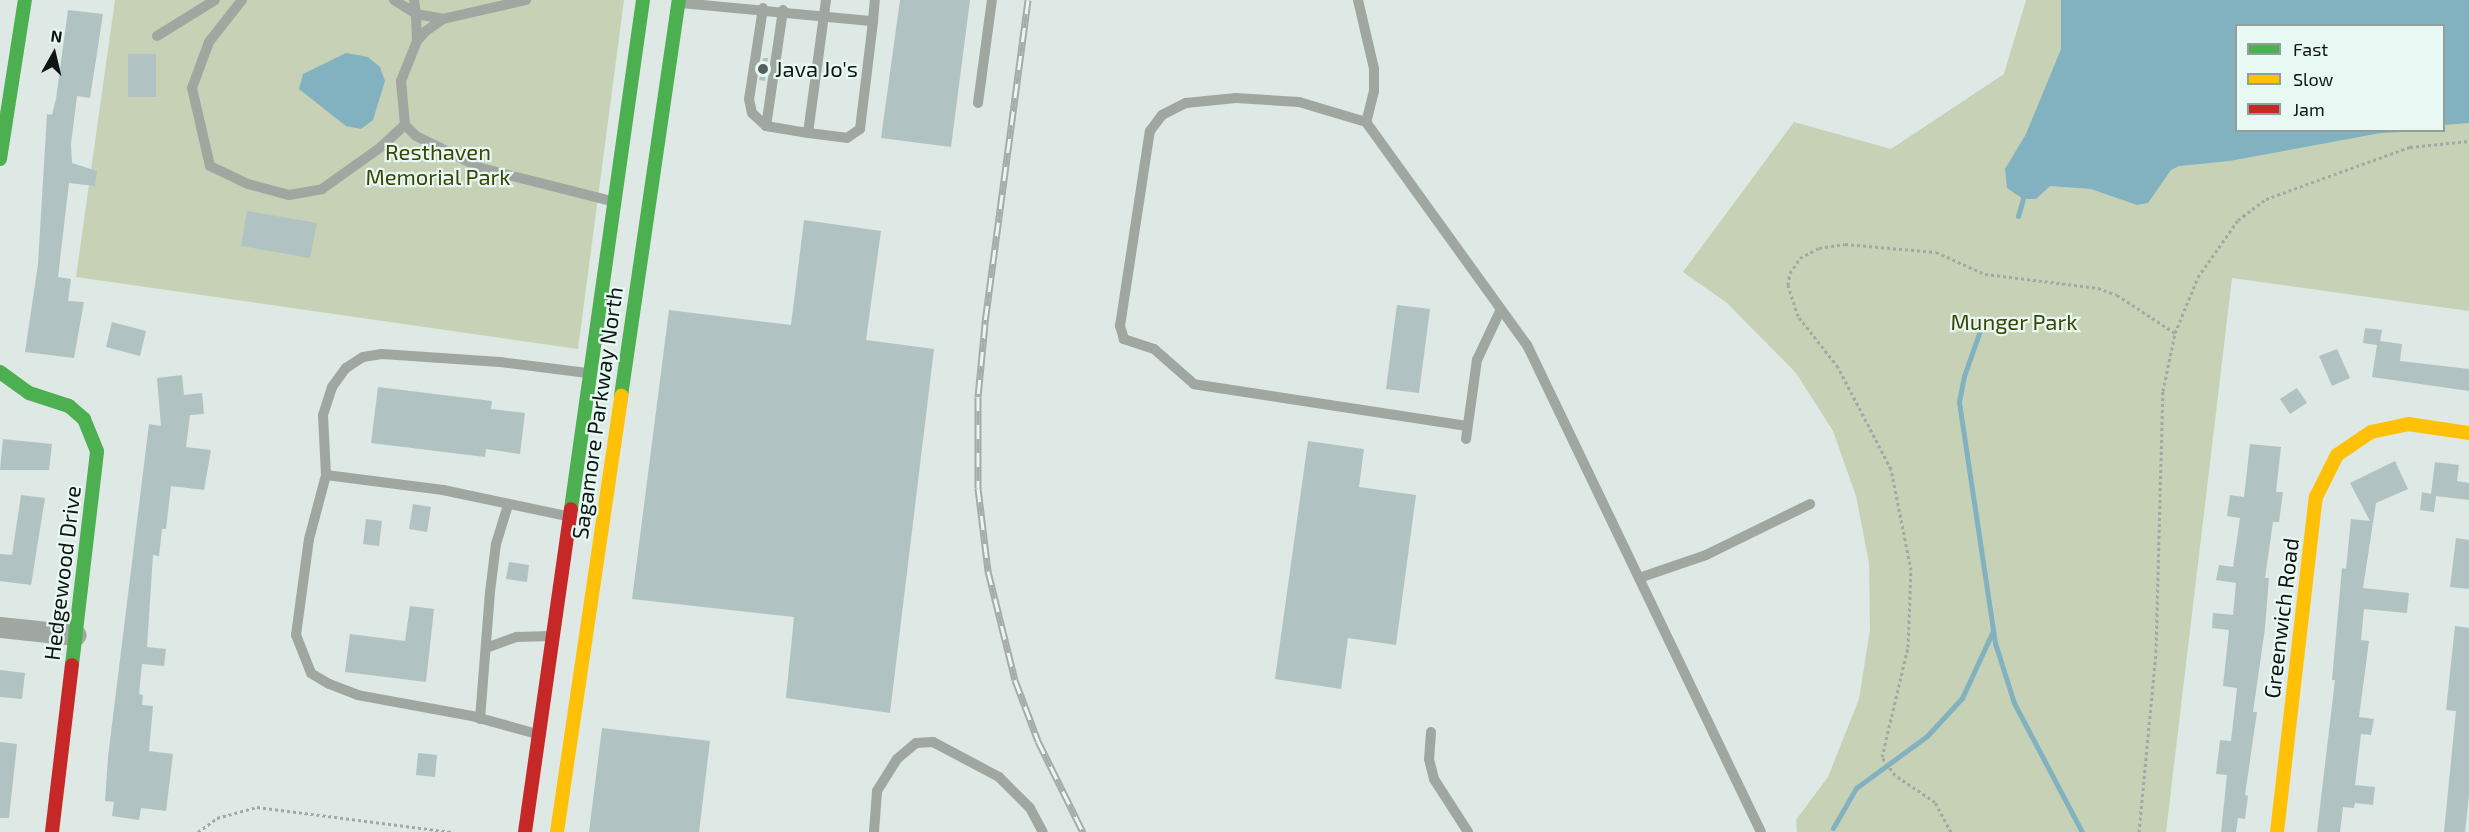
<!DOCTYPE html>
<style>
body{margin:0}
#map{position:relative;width:2469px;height:832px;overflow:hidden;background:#dee8e4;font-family:"Exo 2",sans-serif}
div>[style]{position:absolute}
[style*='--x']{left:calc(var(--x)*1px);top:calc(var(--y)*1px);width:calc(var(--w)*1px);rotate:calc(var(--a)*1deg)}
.green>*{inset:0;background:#c7d1b6}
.water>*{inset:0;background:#82b2c0}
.stream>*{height:5px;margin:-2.5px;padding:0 2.5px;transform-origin:2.5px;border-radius:2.5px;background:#82b2c0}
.building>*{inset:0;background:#b0c3c2}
.path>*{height:3px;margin-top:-1.5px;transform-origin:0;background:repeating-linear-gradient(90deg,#a2a9a4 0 3px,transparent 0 6px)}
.lane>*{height:10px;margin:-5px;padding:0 5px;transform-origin:5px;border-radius:5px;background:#a0a7a1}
.street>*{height:21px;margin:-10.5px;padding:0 10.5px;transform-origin:10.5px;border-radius:10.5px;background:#a0a7a1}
.fast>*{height:14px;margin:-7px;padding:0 7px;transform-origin:7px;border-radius:7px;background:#4caf50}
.slow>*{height:14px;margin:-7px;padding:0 7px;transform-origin:7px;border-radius:7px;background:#ffc107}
.jam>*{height:14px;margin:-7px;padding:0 7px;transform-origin:7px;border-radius:7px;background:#c62828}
.rail>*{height:7px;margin-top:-3.5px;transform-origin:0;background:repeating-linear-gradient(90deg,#e7f9f2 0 14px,#a6aca8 0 28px);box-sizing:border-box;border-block:2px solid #a6aca8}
.dots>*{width:16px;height:16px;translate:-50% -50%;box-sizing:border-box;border:3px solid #e7f9f2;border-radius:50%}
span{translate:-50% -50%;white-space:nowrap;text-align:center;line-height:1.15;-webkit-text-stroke:4.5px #e7f9f2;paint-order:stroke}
.poi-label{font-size:22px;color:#0f1513}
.left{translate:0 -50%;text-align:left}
.park-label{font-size:22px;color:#3a4504}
.street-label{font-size:22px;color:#0f1513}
.legend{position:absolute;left:2235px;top:24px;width:210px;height:108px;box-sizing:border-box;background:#e7f9f2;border:2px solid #919e99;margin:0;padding:8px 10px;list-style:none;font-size:18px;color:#0f1513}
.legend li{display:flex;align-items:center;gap:12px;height:30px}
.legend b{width:30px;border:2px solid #919e99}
.north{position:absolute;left:24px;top:24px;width:60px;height:60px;-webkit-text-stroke:4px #e7f9f2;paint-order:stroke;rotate:8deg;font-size:16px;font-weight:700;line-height:24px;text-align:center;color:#0f1513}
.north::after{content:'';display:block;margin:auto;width:21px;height:27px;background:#0f1513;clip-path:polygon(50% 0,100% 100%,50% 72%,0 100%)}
</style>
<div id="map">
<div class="green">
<i style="clip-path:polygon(115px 0,624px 0,578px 349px,76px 277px)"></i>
<i style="clip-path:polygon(evenodd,2026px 0,2469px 0,2469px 311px,2232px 278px,2166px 832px,1797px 832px,1796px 820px,1828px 777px,1859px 699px,1870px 630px,1869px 563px,1856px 496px,1833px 431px,1796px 373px,1727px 303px,1683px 272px,1794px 122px,1891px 149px,2004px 74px,2026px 0,2236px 26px,2444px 26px,2444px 130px,2236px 130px,2236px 26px)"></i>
</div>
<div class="water">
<i style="clip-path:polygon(2061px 0,2469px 0,2469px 123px,2444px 125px,2444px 26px,2236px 26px,2236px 130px,2422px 131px,2381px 133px,2229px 161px,2179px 166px,2171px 170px,2148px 203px,2137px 205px,2091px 189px,2050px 186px,2036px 199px,2023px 199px,2007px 188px,2005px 169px,2026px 134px,2061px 49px)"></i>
<i style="clip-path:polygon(346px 53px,368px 57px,380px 67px,385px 81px,373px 120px,361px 129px,346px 126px,299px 89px,303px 74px)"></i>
</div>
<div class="stream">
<i style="--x:2018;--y:216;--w:18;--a:-74"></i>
<i style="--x:1983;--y:322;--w:57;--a:109.4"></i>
<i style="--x:1964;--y:376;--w:26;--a:101"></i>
<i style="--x:1959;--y:402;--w:244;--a:81.5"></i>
<i style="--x:1995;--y:643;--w:63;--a:72.4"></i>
<i style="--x:2014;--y:703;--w:146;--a:62.2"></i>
<i style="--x:1833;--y:828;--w:46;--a:-60.1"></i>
<i style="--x:1856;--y:788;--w:88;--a:-36.2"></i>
<i style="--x:1927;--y:736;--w:52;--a:-47.4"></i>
<i style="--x:1962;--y:698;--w:74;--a:-65.2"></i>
</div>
<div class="building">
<i style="clip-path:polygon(900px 0,970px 0,951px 147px,881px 138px)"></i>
<i style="clip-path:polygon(68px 10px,103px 14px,90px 98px,77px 96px,71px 144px,72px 163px,97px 171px,95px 186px,69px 183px,58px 277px,71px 279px,68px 301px,84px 302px,74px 358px,25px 352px,38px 264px,47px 114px,52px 115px,56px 99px)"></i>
<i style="clip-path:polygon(128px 54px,156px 54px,156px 97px,128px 97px)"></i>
<i style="clip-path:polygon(763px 58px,768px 58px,765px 81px,759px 80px)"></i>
<i style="clip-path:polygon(247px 211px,317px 223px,310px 258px,241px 246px)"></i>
<i style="clip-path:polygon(804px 220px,881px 231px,866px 340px,934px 349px,890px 713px,786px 698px,794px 617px,632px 599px,669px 310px,791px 325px)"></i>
<i style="clip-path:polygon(1397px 305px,1430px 309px,1419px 393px,1386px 389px)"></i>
<i style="clip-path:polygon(112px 322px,146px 331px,140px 356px,106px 347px)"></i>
<i style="clip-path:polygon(2365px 328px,2382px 330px,2380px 341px,2402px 344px,2400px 361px,2469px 369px,2469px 391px,2372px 377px,2377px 345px,2363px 343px)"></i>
<i style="clip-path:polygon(2337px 349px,2350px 378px,2332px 386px,2319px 356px)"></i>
<i style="clip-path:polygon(182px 375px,184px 395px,202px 393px,204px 414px,190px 415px,186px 447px,211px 450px,204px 490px,171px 486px,166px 529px,162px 529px,159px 556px,153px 555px,147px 647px,166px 649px,164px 666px,142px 664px,139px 694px,143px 695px,142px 705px,153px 706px,149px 751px,173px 754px,166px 811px,141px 808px,139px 820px,112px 816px,114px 802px,105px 801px,108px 757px,149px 424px,161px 426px,157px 378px)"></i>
<i style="clip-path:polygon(378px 387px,492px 401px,491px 409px,525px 413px,520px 454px,486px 449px,485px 457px,371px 443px)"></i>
<i style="clip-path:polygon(2297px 388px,2307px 403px,2290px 414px,2280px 399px)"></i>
<i style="clip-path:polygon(3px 439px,52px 444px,49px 470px,0 470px)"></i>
<i style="clip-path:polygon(1308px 441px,1364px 449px,1359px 487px,1416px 495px,1396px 645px,1348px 638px,1341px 689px,1275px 679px)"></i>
<i style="clip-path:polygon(2250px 444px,2281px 447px,2276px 492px,2283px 492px,2279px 522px,2273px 522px,2265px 578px,2269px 578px,2265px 628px,2253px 712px,2257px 712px,2245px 795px,2248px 796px,2245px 819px,2238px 818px,2236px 832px,2221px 832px,2227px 775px,2216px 774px,2220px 740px,2231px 741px,2237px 688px,2223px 686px,2229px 630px,2212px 628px,2213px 613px,2233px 615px,2236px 583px,2216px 580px,2219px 565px,2233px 567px,2240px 518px,2227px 516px,2230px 495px,2244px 497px)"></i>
<i style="clip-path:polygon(2395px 461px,2408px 489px,2376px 503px,2363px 588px,2409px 593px,2407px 613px,2364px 609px,2361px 640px,2369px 641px,2359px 717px,2374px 719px,2371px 735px,2361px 734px,2355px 785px,2375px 787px,2373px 805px,2355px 803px,2354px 808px,2343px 807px,2340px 832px,2317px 832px,2335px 680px,2332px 680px,2342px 568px,2346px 569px,2351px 519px,2370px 521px,2350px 483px)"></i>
<i style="clip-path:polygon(2435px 462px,2459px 465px,2457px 481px,2469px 483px,2469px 500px,2436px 496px,2434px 512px,2420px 510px,2422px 492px,2431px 494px)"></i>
<i style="clip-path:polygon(21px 495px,45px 498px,31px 585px,0 581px,0 554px,12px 555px)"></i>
<i style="clip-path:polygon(413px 504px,431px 507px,427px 532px,409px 529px)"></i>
<i style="clip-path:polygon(366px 519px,382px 521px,379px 546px,363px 544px)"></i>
<i style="clip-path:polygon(2456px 538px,2469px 540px,2469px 589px,2450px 587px)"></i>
<i style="clip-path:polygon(509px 562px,529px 565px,527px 582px,506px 579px)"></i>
<i style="clip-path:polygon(410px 606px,434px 609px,426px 682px,345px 672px,350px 634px,405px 641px)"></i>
<i style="clip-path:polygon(2455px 626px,2469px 628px,2469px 795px,2465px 832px,2444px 832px,2456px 711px,2446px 710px)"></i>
<i style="clip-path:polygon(0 670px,25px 673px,22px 699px,0 697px)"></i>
<i style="clip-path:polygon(602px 728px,710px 741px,699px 832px,589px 832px)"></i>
<i style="clip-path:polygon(0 742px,17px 744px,9px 818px,0 818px)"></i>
<i style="clip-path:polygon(418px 753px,437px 755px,435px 777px,416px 775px)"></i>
</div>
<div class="path">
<i style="--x:198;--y:832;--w:24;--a:-36"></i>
<i style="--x:217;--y:818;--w:41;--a:-15.4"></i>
<i style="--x:257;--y:807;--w:196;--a:7.3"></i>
<i style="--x:1951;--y:832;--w:34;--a:-118"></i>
<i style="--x:1935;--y:802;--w:48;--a:-146"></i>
<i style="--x:1895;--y:775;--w:22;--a:-126"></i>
<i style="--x:1882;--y:757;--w:113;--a:-76.7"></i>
<i style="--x:1908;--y:647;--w:77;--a:-87.8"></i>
<i style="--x:1911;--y:570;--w:103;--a:-101.2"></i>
<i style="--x:1891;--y:469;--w:115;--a:-117.5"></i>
<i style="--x:1838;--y:367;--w:65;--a:-128.1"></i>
<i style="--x:1798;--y:316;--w:33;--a:-108"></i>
<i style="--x:1788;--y:285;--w:12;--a:-81"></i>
<i style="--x:1790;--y:273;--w:18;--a:-56"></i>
<i style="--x:1800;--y:258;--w:21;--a:-28"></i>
<i style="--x:1819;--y:248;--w:26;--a:-9"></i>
<i style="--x:1845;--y:244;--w:91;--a:5"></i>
<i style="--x:1936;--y:252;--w:54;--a:24.2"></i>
<i style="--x:1985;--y:274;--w:114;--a:7.1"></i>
<i style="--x:2098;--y:288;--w:20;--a:20"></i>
<i style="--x:2117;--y:295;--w:69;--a:33.2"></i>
<i style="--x:2139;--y:832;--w:181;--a:-84.6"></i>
<i style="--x:2156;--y:652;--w:261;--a:-88.5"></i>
<i style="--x:2163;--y:391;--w:59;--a:-78.3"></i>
<i style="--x:2175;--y:333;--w:61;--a:-67.7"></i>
<i style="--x:2198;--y:277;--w:70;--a:-54.9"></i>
<i style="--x:2238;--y:220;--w:35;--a:-37"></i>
<i style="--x:2266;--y:199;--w:153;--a:-19.9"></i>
<i style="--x:2410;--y:147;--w:59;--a:-5.8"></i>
</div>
<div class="lane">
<i style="--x:242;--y:0;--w:53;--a:128.2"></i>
<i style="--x:209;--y:42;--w:49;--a:110.3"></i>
<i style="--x:192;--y:88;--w:80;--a:77"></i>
<i style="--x:210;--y:166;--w:42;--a:25.3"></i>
<i style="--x:248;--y:184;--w:42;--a:15"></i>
<i style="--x:289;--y:195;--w:34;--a:-10"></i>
<i style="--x:322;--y:189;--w:72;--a:-35.4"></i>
<i style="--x:381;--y:147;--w:33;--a:-43"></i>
<i style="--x:394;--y:0;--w:26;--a:32"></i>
<i style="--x:416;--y:14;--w:27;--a:88"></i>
<i style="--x:414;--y:0;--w:14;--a:82"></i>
<i style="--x:416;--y:14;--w:27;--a:10"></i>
<i style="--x:526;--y:0;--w:85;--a:167.1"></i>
<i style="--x:443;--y:19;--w:21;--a:145"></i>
<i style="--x:426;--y:31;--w:13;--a:132"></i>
<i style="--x:417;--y:41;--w:43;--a:111.8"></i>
<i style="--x:401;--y:81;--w:44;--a:84.8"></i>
<i style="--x:405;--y:125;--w:16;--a:45"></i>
<i style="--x:416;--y:136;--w:72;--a:26.2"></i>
<i style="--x:481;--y:168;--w:134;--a:14.2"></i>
<i style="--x:826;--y:0;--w:134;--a:97.7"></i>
<i style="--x:808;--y:133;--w:39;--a:7"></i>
<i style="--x:847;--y:138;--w:16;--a:-35"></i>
<i style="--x:860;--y:129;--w:109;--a:-83.1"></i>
<i style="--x:1358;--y:0;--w:71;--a:76.9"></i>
<i style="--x:1374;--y:69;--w:22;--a:90"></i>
<i style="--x:1374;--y:91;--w:32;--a:104"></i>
<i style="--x:681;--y:3;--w:193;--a:5.4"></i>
<i style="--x:873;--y:21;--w:21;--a:-85"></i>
<i style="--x:763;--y:8;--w:92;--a:98.7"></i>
<i style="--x:749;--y:99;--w:14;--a:78"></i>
<i style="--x:752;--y:113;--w:19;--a:43"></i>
<i style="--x:783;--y:10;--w:117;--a:98.3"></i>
<i style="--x:766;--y:126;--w:43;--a:9.5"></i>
<i style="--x:157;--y:36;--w:68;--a:-31.8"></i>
<i style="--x:978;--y:103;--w:104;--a:-82.3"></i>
<i style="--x:1467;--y:426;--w:276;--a:-171.3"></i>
<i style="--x:1194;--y:384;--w:53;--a:-138.8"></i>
<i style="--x:1154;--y:349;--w:32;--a:-162"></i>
<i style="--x:1124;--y:339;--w:14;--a:-107"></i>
<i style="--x:1120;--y:326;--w:197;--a:-81.3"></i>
<i style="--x:1150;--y:131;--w:20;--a:-53"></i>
<i style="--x:1162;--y:115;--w:27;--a:-27"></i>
<i style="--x:1186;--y:103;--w:50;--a:-5.7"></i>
<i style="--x:1236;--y:98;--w:63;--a:3.6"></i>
<i style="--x:1299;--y:102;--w:70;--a:16.6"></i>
<i style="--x:1366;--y:122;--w:275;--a:54.2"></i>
<i style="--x:1527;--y:345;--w:540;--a:64.34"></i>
<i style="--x:1466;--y:439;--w:80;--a:-82.1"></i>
<i style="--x:1477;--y:360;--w:56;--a:-64.8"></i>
<i style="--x:326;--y:475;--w:118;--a:7.3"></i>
<i style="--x:443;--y:490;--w:126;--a:11.9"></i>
<i style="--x:1639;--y:578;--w:71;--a:-18.9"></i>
<i style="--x:1706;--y:555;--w:116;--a:-26.1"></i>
<i style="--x:486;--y:648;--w:33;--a:-20"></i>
<i style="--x:517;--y:637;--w:32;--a:-2"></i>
<i style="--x:480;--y:719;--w:127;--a:-85.5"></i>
<i style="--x:490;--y:592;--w:48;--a:-82.9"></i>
<i style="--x:496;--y:544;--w:41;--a:-72.9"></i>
<i style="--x:1431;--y:732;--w:27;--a:94"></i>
<i style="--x:1429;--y:759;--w:21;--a:76"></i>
<i style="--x:1434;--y:779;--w:63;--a:57.3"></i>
<i style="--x:537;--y:734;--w:67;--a:-164.5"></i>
<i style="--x:472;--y:716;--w:116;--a:-169.6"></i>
<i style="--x:358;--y:695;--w:31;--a:-159"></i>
<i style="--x:329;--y:684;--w:21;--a:-149"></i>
<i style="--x:311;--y:673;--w:41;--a:-111.5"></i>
<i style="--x:296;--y:635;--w:97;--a:-82.3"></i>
<i style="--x:309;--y:539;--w:66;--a:-75.1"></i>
<i style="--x:326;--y:475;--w:60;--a:-92.9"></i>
<i style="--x:323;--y:415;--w:29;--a:-72"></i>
<i style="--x:332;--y:387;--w:24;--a:-54"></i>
<i style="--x:346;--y:368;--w:20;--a:-33"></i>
<i style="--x:363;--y:357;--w:19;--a:-9"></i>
<i style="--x:382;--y:354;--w:118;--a:3.9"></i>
<i style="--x:500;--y:362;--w:88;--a:7.2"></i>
<i style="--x:874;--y:832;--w:41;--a:-85.8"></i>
<i style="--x:877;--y:791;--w:38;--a:-58"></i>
<i style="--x:897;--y:759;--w:25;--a:-40"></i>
<i style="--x:916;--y:743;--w:17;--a:-3"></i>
<i style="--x:933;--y:742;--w:75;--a:27.9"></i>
<i style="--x:999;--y:777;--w:44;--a:45"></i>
<i style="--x:1030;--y:808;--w:27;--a:62"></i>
</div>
<div class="street">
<i style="--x:0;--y:627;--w:76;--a:6"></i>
</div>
<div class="fast">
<i style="--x:0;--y:159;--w:161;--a:-81.1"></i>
<i style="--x:0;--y:372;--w:36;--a:36"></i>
<i style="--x:29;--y:393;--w:42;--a:18"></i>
<i style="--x:69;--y:406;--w:20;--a:41"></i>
<i style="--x:84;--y:419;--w:35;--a:68"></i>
<i style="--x:97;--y:452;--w:214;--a:96.7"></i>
<i style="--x:621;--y:396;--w:400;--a:-81.7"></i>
<i style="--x:571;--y:509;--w:514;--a:-81.95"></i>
</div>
<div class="slow">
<i style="--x:557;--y:832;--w:441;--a:-81.6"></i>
<i style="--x:2277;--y:832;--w:337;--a:-83.4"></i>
<i style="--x:2316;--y:497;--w:47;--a:-63.4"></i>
<i style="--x:2337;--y:455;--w:41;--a:-34.1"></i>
<i style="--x:2371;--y:432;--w:38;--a:-12"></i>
<i style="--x:2408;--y:424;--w:62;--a:8.4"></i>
</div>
<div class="jam">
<i style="--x:52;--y:832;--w:168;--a:-83.2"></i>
<i style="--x:525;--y:832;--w:326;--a:-81.9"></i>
</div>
<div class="rail">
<i style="--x:1028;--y:0;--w:327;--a:97.6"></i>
<i style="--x:985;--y:324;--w:73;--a:95.5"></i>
<i style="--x:978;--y:397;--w:91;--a:90"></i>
<i style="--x:978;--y:488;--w:84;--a:83.1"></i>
<i style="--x:988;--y:571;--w:112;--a:76.1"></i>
<i style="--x:1015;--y:680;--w:65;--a:69.3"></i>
<i style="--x:1038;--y:741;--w:102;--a:63.7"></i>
</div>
<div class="dots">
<i style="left:763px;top:69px;background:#575f5c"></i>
</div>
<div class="poi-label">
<span class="left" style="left:775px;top:69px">Java Jo's</span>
</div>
<div class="park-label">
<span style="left:438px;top:164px">Resthaven<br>Memorial Park</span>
<span style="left:2014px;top:322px">Munger Park</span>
</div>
<div class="street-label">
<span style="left:597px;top:413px;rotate:-82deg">Sagamore Parkway North</span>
<span style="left:62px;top:573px;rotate:-83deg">Hedgewood Drive</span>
<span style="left:2281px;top:618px;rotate:-83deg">Greenwich Road</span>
</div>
<ul class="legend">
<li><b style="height:8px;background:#4caf50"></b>Fast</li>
<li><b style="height:8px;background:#ffc107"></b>Slow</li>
<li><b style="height:8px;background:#c62828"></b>Jam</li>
</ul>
<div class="north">N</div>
</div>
